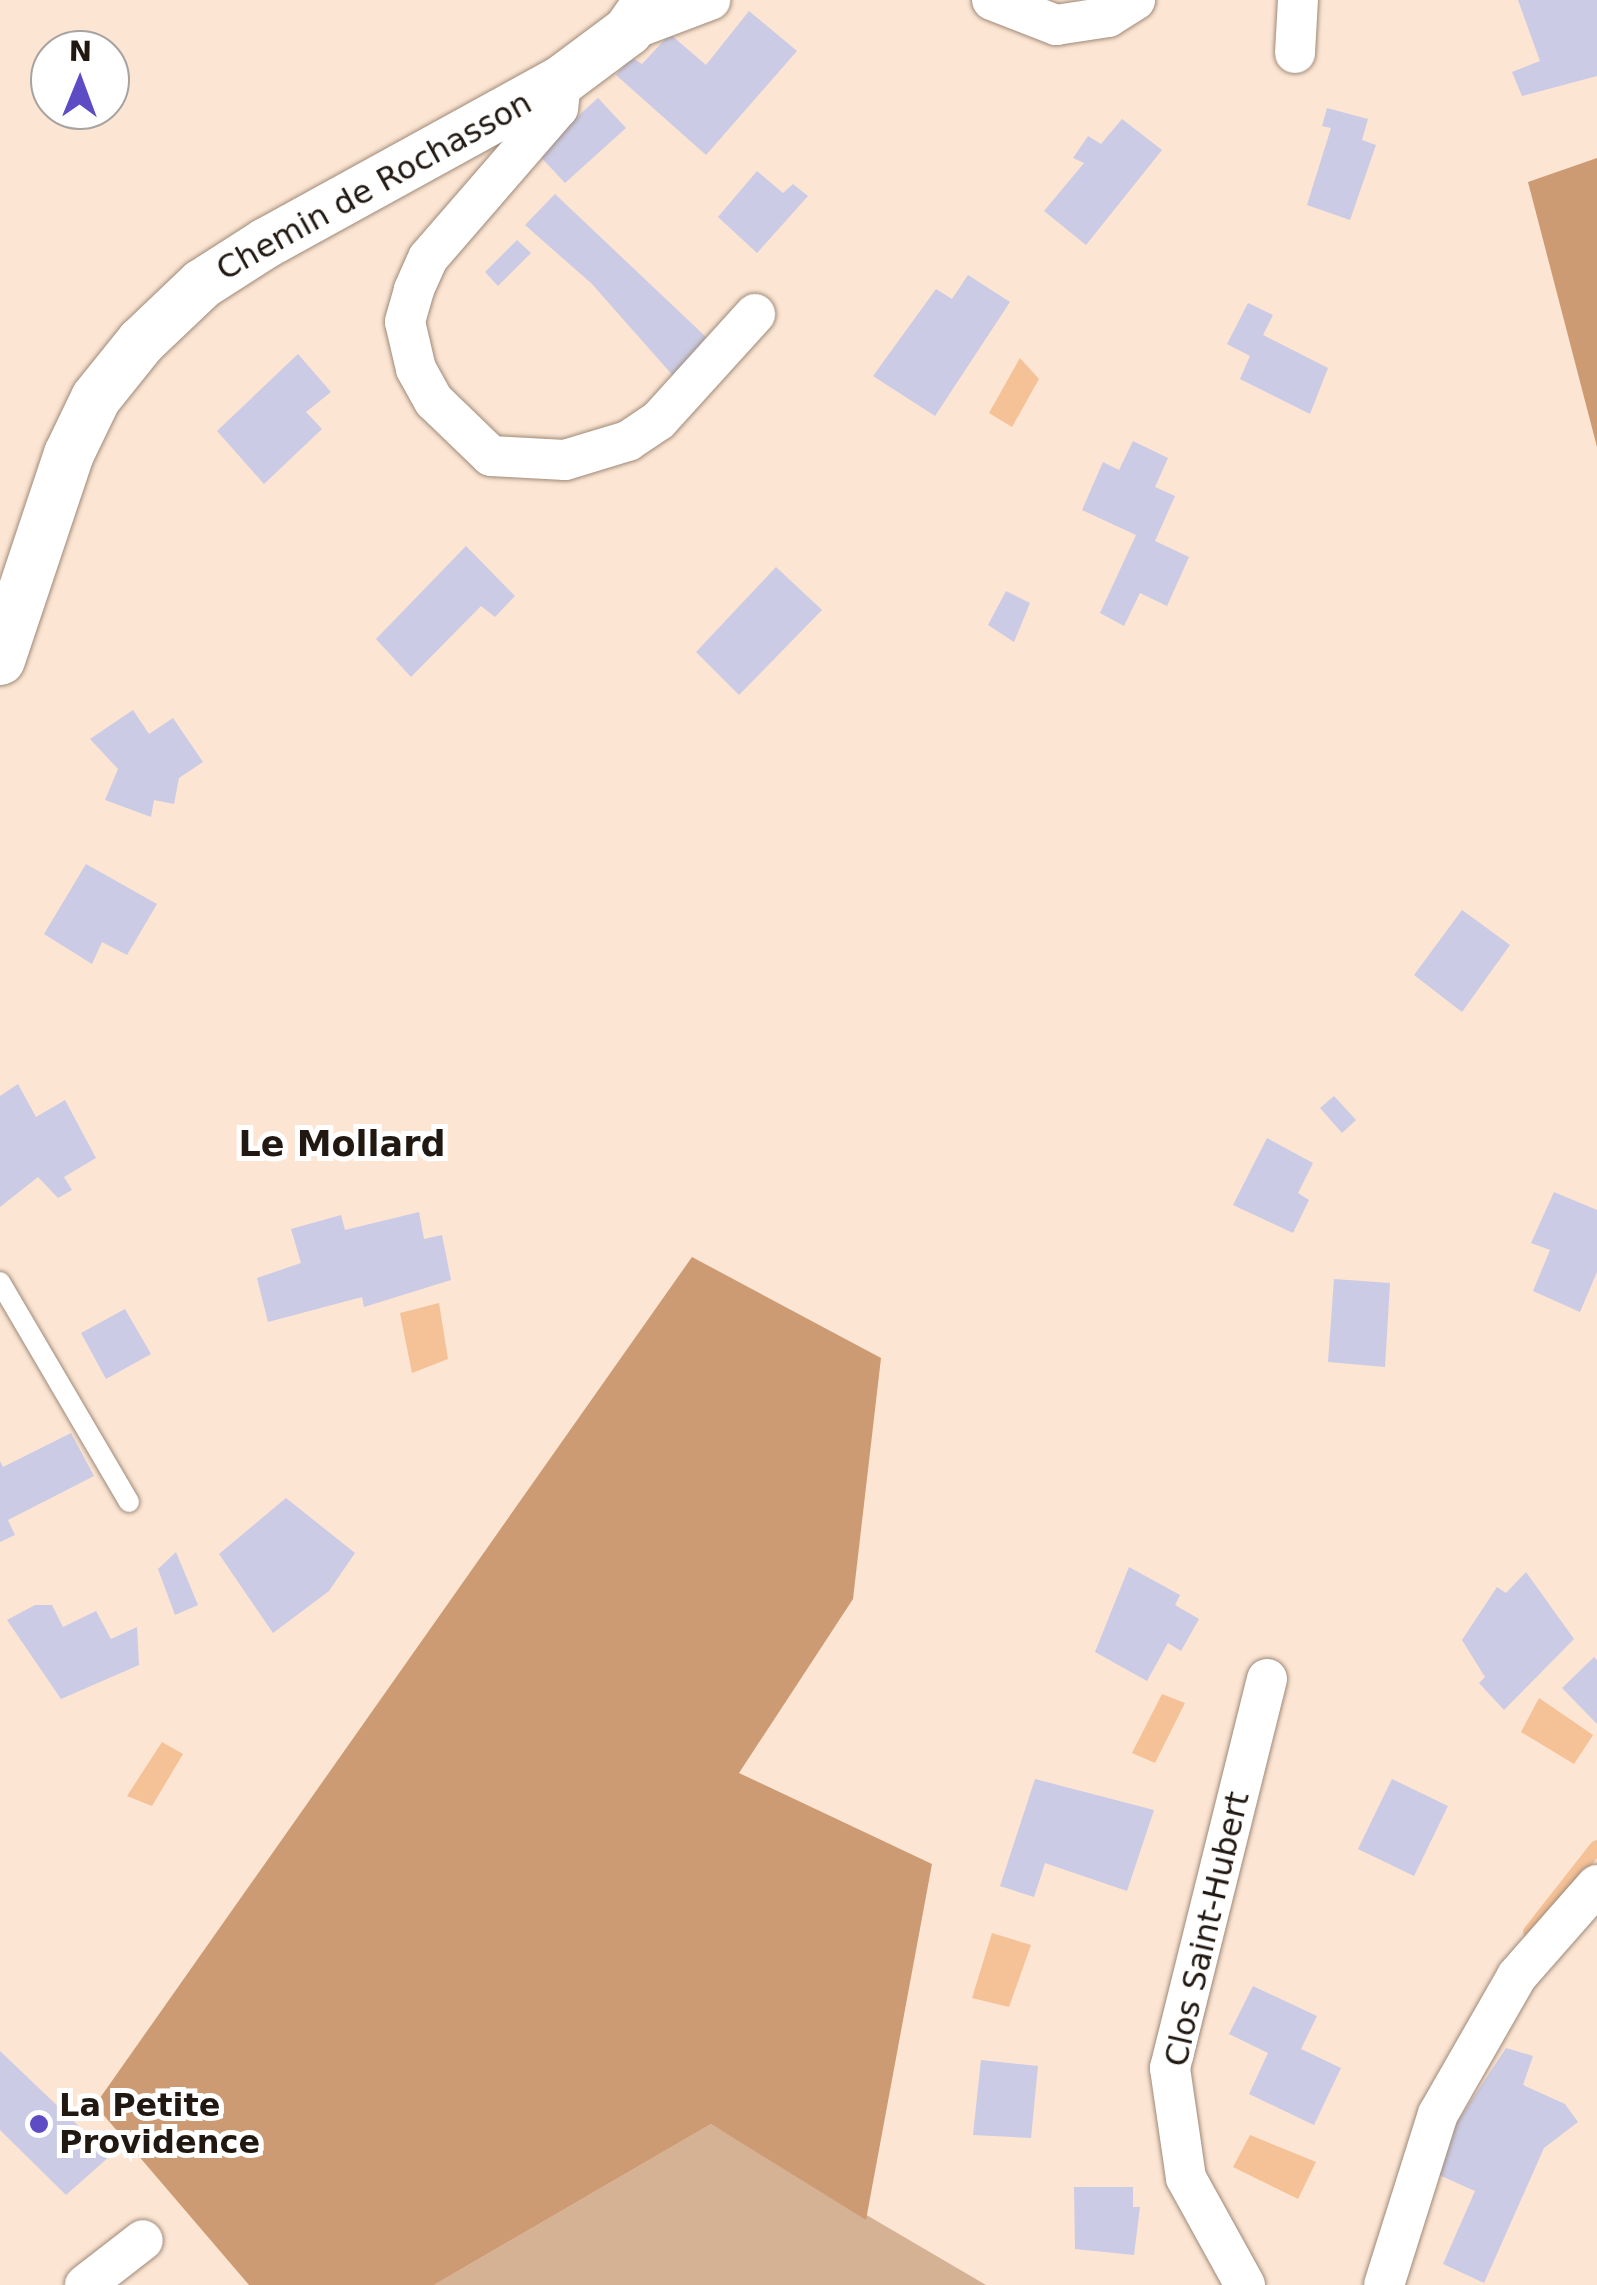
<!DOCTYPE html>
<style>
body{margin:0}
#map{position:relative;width:1597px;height:2285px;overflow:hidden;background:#fce5d3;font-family:"DejaVu Sans",sans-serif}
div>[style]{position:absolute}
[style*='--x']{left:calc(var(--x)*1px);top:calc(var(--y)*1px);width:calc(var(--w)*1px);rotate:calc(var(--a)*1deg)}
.green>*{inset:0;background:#d6b295}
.forest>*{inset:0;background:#cd9b73}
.water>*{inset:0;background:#f5c197}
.stream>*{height:14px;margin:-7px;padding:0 7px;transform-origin:7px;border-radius:7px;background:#f5c197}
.building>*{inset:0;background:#cbcbe5}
.roads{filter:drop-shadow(0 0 2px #9e8978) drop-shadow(0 0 2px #9e8978)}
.service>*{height:20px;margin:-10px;padding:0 10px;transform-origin:10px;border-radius:10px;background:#fff}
.minor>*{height:40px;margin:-20px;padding:0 20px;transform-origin:20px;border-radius:20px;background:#fff}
.tertiary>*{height:50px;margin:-25px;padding:0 25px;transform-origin:25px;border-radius:25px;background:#fff}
.dots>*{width:28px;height:28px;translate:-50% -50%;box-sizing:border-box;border:5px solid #fff;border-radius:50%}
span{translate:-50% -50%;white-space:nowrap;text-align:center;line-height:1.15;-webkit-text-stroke:10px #fff;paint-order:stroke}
.street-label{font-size:32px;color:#201811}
.poi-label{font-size:32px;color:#201811;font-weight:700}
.left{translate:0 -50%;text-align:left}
.neighbourhood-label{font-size:35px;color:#201811;font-weight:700}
.north{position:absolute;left:30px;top:30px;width:100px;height:100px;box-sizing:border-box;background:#fff;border:2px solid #a6a3a0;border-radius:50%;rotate:1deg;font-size:28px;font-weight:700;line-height:40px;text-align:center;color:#201811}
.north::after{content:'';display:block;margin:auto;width:35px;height:45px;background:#5e4cc5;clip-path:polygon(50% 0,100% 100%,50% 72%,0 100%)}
</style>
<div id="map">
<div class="green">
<i style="clip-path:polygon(711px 2124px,986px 2285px,434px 2285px)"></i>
</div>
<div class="forest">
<i style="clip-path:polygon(1597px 158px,1597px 447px,1528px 182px)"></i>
<i style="clip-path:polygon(692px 1257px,881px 1358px,853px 1599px,739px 1773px,932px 1864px,866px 2220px,711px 2124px,434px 2285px,249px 2285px,95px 2105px)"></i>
</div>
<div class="water">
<i style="clip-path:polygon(1020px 358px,1039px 379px,1012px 427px,989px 413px)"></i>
<i style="clip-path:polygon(439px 1303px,448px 1359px,412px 1373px,400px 1313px)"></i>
<i style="clip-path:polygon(1162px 1694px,1185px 1703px,1155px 1763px,1132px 1753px)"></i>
<i style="clip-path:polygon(1539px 1698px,1593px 1735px,1574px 1764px,1521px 1732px)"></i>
<i style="clip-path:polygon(162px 1742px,183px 1754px,152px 1806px,127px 1796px)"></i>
<i style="clip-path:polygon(992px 1933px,1031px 1945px,1009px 2007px,972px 1998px)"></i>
<i style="clip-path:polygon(1250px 2135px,1316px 2162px,1298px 2199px,1233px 2167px)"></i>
</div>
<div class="stream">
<i style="--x:1530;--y:1932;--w:108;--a:-51.8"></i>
</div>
<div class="building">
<i style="clip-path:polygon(1518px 0,1597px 0,1597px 76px,1522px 96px,1512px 72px,1540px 61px)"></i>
<i style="clip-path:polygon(749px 11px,797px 51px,706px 155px,616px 75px,631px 57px,642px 64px,670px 34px,706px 65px)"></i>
<i style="clip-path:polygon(598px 98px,626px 128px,565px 183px,537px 153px)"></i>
<i style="clip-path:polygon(1327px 108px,1368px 119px,1362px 140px,1376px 145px,1350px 220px,1307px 205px,1331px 128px,1322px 126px)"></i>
<i style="clip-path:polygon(1122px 119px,1162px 150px,1086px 245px,1044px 211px,1084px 163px,1073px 158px,1088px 136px,1101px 144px)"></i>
<i style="clip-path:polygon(757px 171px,783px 193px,793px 184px,808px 196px,757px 253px,718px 217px)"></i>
<i style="clip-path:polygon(555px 194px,706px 337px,675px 378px,592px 284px,525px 225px)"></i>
<i style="clip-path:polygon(517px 240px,531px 253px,498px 286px,485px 272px)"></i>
<i style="clip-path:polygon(968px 275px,1010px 302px,935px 416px,873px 376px,936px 289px,952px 299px)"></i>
<i style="clip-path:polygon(1248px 303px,1273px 315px,1263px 335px,1328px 368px,1310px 414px,1240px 379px,1250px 356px,1227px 344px)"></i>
<i style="clip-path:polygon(298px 354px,331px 392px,306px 412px,322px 429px,264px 484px,217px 431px)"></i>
<i style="clip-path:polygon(1133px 441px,1168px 458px,1155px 487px,1175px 496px,1155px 541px,1189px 557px,1167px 606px,1140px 593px,1124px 626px,1100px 613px,1136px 535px,1082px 510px,1103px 462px,1119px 470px)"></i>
<i style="clip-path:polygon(466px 546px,515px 596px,495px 617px,481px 606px,411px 677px,376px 639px)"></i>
<i style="clip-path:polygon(776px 567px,822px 610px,739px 695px,696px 652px)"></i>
<i style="clip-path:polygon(1006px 591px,1030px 603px,1014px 642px,988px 625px)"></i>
<i style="clip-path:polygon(133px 710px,149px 734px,173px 718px,203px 762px,179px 778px,174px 804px,154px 800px,151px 817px,105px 800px,118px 769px,90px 739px)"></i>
<i style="clip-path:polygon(86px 864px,157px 904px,127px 955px,102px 942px,92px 964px,44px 934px)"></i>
<i style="clip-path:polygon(1462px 910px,1510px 945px,1462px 1012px,1414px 975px)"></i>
<i style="clip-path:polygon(18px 1084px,36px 1117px,65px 1100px,96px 1158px,64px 1177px,72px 1190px,58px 1198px,38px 1177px,0 1207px,0 1096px)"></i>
<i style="clip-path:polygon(1334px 1096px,1356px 1120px,1342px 1133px,1320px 1108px)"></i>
<i style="clip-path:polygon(1267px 1138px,1313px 1163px,1298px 1193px,1309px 1200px,1293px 1233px,1233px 1205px)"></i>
<i style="clip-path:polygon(1554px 1192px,1597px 1210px,1597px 1272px,1580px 1312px,1533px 1291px,1550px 1250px,1531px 1243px)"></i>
<i style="clip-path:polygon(419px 1212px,424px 1239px,442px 1235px,451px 1280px,364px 1307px,362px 1297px,268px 1322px,257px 1278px,301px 1263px,291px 1229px,341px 1215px,345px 1230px)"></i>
<i style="clip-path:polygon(1334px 1279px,1390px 1283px,1385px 1367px,1328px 1362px)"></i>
<i style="clip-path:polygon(125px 1309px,151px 1354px,106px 1379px,81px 1333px)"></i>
<i style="clip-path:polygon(71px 1433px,94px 1476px,8px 1520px,15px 1535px,0 1542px,0 1461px,3px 1467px)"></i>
<i style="clip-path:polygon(286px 1498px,355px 1553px,329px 1591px,273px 1633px,219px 1554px)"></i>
<i style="clip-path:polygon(176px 1552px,198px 1605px,175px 1615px,158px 1569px)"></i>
<i style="clip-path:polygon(1129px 1567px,1180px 1595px,1175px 1605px,1199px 1619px,1181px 1651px,1168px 1643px,1147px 1681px,1095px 1652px)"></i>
<i style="clip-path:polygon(1526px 1572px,1574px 1639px,1504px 1710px,1479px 1683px,1485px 1677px,1462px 1640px,1497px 1587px,1506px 1593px)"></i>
<i style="clip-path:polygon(35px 1605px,52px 1605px,63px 1627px,96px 1611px,111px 1639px,137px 1627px,139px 1665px,61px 1699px,7px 1620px)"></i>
<i style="clip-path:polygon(1594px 1657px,1597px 1660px,1597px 1724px,1562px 1688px)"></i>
<i style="clip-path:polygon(1035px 1779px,1154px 1810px,1127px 1891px,1045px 1863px,1034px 1897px,1000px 1886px)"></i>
<i style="clip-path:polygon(1392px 1779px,1448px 1806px,1414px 1876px,1358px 1849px)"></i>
<i style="clip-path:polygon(1253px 1986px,1317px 2016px,1301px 2049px,1341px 2068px,1314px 2125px,1249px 2094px,1268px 2053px,1229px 2034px)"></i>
<i style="clip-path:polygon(1506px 2048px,1533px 2056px,1523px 2085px,1565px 2104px,1578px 2122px,1544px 2148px,1484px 2283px,1443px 2264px,1475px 2191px,1439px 2175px,1456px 2124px)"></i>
<i style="clip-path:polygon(0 2051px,110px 2156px,66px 2195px,0 2130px)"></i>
<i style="clip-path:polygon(981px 2060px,1038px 2066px,1031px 2138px,973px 2135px)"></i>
<i style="clip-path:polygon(1074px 2187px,1133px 2187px,1133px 2207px,1140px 2207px,1134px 2255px,1075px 2249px)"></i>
</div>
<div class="roads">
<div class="service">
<i style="--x:0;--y:1282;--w:255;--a:59.6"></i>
</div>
<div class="minor">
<i style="--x:992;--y:0;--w:69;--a:21.3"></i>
<i style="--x:1056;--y:25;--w:53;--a:-8.7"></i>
<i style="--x:1108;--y:17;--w:32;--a:-32"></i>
<i style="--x:628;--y:31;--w:88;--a:-20.7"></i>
<i style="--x:1295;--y:53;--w:53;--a:-86.8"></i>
<i style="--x:561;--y:81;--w:27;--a:96"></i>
<i style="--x:558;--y:108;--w:198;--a:130.9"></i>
<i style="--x:428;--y:258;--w:35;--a:114"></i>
<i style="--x:414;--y:290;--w:33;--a:106"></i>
<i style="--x:405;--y:322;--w:48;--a:76.8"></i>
<i style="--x:416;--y:369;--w:37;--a:61"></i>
<i style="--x:434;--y:401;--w:79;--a:44"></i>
<i style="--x:491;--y:456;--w:74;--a:3.1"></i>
<i style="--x:565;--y:460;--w:66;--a:-16.8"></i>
<i style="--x:628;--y:441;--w:37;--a:-34"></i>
<i style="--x:659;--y:420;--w:143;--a:-47.8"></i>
<i style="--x:85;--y:2285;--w:73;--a:-37.8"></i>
<i style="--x:1245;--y:2285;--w:122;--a:-118.9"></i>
<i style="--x:1186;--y:2178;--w:111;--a:-98.3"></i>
<i style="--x:1170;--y:2068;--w:401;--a:-76"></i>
<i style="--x:1384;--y:2285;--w:179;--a:-72.5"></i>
<i style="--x:1438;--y:2114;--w:159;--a:-60.2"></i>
<i style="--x:1517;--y:1976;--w:121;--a:-48.7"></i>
</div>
<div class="tertiary">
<i style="--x:0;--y:660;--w:217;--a:-71.5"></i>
<i style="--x:69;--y:454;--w:62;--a:-64.3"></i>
<i style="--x:96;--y:398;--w:72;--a:-51.2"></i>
<i style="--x:141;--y:342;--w:84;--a:-43.6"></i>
<i style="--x:202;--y:284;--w:76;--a:-32.6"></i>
<i style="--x:266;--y:243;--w:337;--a:-28.8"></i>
<i style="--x:561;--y:81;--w:84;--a:-36.7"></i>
<i style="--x:628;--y:31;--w:38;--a:-55"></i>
</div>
</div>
<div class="dots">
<i style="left:39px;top:2124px;background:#5e4cc5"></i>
</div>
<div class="street-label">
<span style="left:374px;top:186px;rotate:-29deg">Chemin de Rochasson</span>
<span style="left:1207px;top:1929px;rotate:-77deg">Clos Saint-Hubert</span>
</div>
<div class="poi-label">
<span class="left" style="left:59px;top:2124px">La Petite<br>Providence</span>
</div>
<div class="neighbourhood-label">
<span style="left:342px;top:1144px">Le Mollard</span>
</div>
<div class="north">N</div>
</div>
